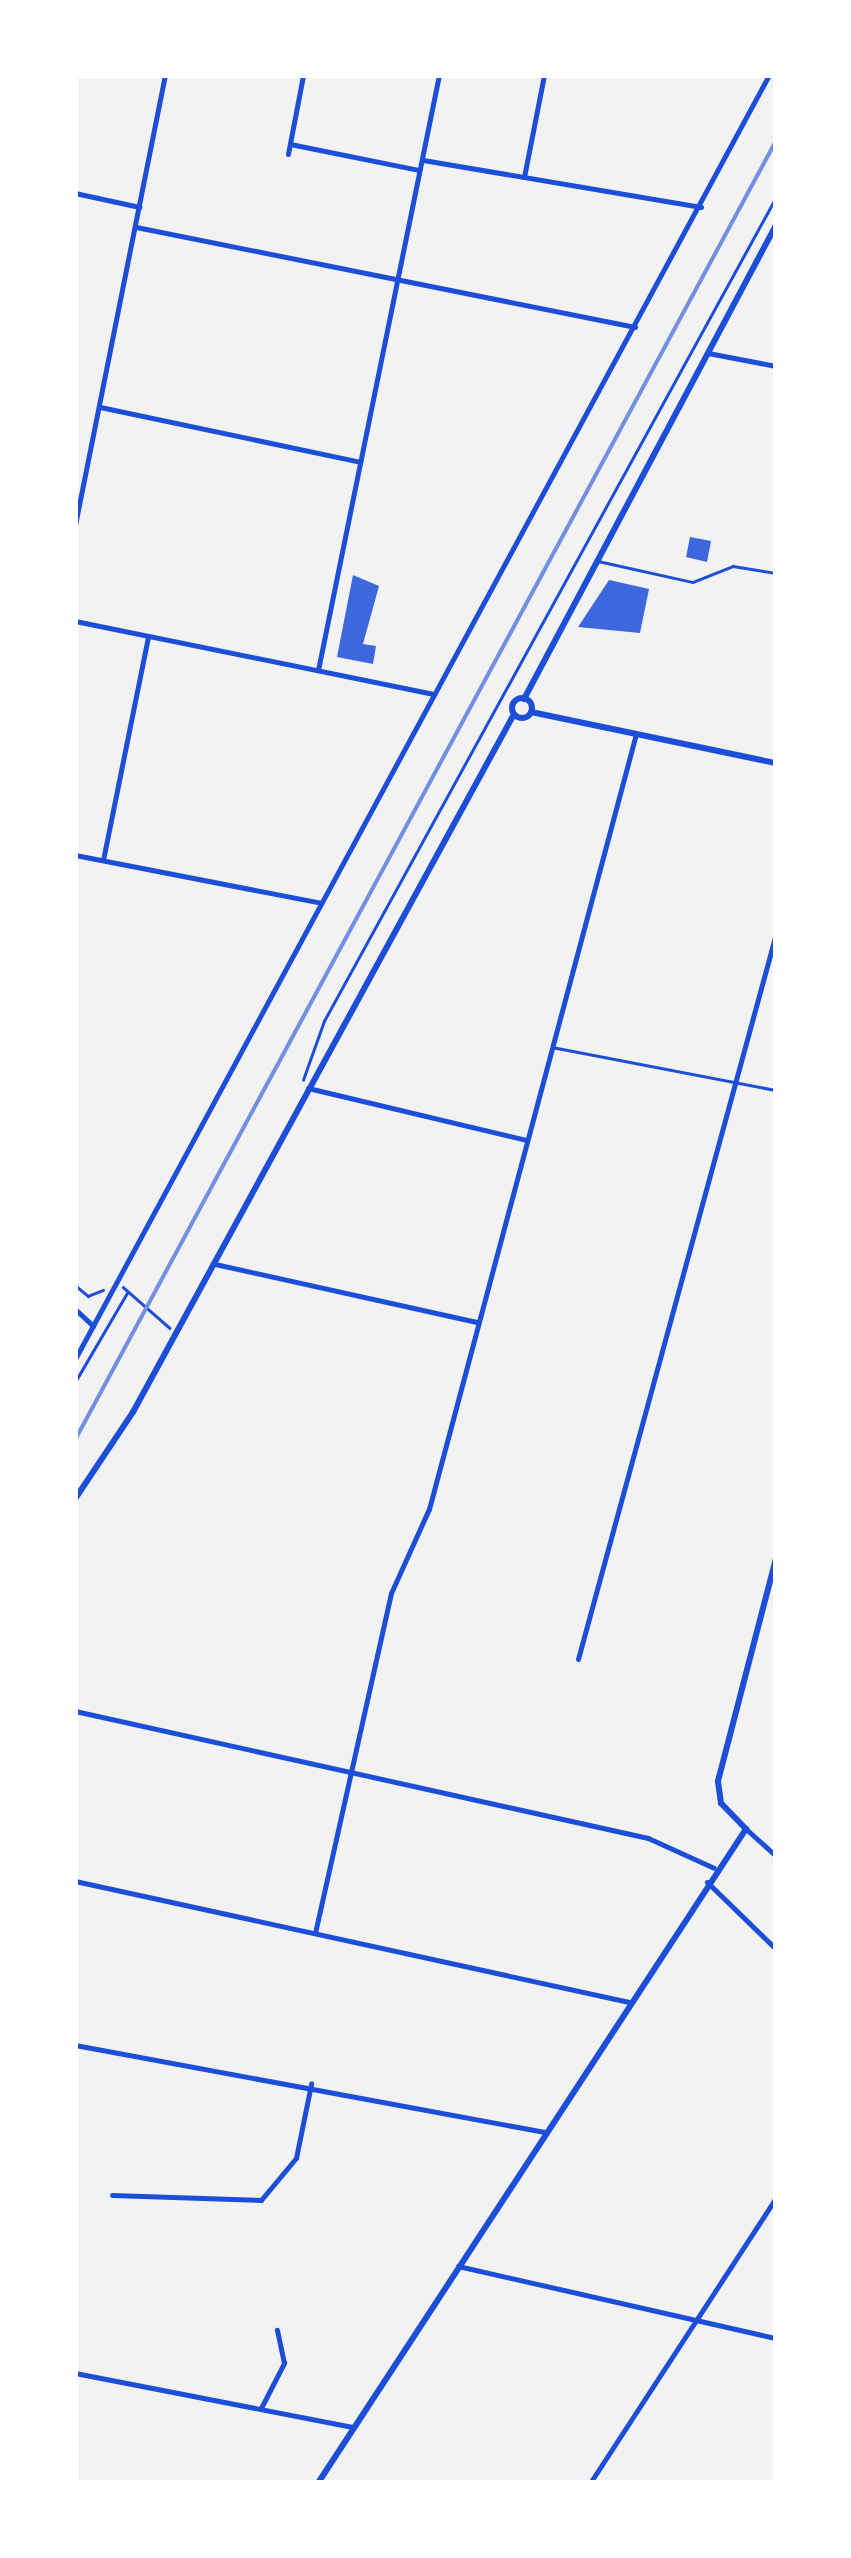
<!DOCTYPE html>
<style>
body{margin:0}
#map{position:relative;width:851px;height:2558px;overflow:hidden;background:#f2f2f2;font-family:"Titillium Web",sans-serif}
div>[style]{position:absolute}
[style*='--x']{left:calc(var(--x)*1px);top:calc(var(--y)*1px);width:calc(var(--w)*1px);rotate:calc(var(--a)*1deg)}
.building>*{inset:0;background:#3d67dc}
.path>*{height:2.5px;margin:-1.25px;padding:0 1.25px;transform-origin:1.25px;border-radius:1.25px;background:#1d4ed8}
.service>*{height:2.5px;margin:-1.25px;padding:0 1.25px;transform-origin:1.25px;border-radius:1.25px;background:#1d4ed8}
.minor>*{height:5px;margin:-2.5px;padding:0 2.5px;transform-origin:2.5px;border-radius:2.5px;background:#1d4ed8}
.tertiary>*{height:6px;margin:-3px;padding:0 3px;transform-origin:3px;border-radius:3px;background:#1d4ed8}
.secondary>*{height:6px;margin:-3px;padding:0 3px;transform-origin:3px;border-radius:3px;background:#1d4ed8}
.secondary>.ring{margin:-3px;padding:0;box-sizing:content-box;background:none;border:6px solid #1d4ed8;border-radius:50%}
.rail>*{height:4px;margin:-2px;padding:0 2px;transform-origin:2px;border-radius:2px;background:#7290e2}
span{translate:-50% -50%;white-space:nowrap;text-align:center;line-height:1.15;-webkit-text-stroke:10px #fff;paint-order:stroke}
.frame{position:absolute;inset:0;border:78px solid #fff;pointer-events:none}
</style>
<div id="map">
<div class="building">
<i style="clip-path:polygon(690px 537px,711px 541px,707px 562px,686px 557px)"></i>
<i style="clip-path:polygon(353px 575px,379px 586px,363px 644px,376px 646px,373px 664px,337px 657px)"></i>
<i style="clip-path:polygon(609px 580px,649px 589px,640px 633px,578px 627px)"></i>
</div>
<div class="path">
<i style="--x:303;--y:1080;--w:63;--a:-70.4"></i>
<i style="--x:324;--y:1021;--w:940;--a:-61.25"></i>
<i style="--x:75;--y:1285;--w:17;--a:40"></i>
<i style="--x:88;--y:1296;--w:16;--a:-22"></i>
<i style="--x:123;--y:1287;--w:62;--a:41.1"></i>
<i style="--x:75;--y:1382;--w:103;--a:-59.7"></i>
</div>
<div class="service">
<i style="--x:598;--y:561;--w:97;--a:12.5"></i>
<i style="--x:693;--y:582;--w:43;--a:-21.8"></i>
<i style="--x:733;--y:566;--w:44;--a:9.2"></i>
<i style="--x:552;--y:1047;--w:228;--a:10.9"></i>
</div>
<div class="minor">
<i style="--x:290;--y:144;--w:132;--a:11.4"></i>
<i style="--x:288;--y:154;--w:80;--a:-79.2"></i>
<i style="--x:423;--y:160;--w:282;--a:9.6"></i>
<i style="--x:524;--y:177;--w:104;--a:-78.9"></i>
<i style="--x:75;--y:193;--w:66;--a:12.3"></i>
<i style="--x:136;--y:227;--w:509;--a:11.33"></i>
<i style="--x:708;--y:353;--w:69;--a:10.8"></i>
<i style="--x:100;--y:407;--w:266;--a:11.9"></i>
<i style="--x:75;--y:525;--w:459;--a:-78.7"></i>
<i style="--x:75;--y:621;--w:366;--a:11.5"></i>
<i style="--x:318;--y:670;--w:607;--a:-78.51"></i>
<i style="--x:75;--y:855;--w:251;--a:11"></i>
<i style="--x:103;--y:860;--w:228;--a:-78.6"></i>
<i style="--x:308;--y:1088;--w:225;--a:13.4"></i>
<i style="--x:215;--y:1264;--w:268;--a:12.5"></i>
<i style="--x:75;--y:1309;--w:25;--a:43"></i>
<i style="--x:75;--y:1359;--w:1460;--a:-61.61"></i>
<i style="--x:578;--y:1659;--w:753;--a:-74.74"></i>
<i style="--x:75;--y:1711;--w:587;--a:12.5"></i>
<i style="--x:648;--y:1838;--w:72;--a:24.4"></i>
<i style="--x:746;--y:1829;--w:40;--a:42"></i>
<i style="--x:75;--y:1881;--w:567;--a:12.32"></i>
<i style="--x:707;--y:1882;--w:96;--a:44.2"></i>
<i style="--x:315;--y:1933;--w:348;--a:-77.4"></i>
<i style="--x:391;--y:1593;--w:92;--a:-65.7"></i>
<i style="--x:429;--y:1509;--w:802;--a:-75.05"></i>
<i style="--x:75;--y:2045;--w:479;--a:10.5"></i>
<i style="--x:112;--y:2195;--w:149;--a:1.9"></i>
<i style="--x:261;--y:2200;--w:55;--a:-50.2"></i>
<i style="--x:296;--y:2158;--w:76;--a:-78.5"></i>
<i style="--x:458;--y:2266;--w:326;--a:12.8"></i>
<i style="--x:75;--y:2373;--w:284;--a:11"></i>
<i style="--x:261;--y:2408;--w:51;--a:-62.9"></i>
<i style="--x:284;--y:2363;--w:34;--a:-102"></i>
<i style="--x:590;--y:2483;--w:340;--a:-56.9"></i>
</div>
<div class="tertiary">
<i style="--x:531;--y:712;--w:250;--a:11.8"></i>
<i style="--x:318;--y:2483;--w:782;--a:-56.8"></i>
<i style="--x:746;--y:1829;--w:36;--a:-134"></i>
<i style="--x:721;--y:1803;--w:22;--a:-98"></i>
<i style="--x:718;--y:1781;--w:230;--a:-75.4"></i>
</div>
<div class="secondary">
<i class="ring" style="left:512px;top:698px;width:14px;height:14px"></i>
<i style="--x:524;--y:699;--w:537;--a:-62"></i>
<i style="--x:75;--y:1499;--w:105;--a:-56.3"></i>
<i style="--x:133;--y:1412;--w:795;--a:-61.37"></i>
</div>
<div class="rail">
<i style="--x:75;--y:1440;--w:1476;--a:-61.65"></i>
</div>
<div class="frame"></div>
</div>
